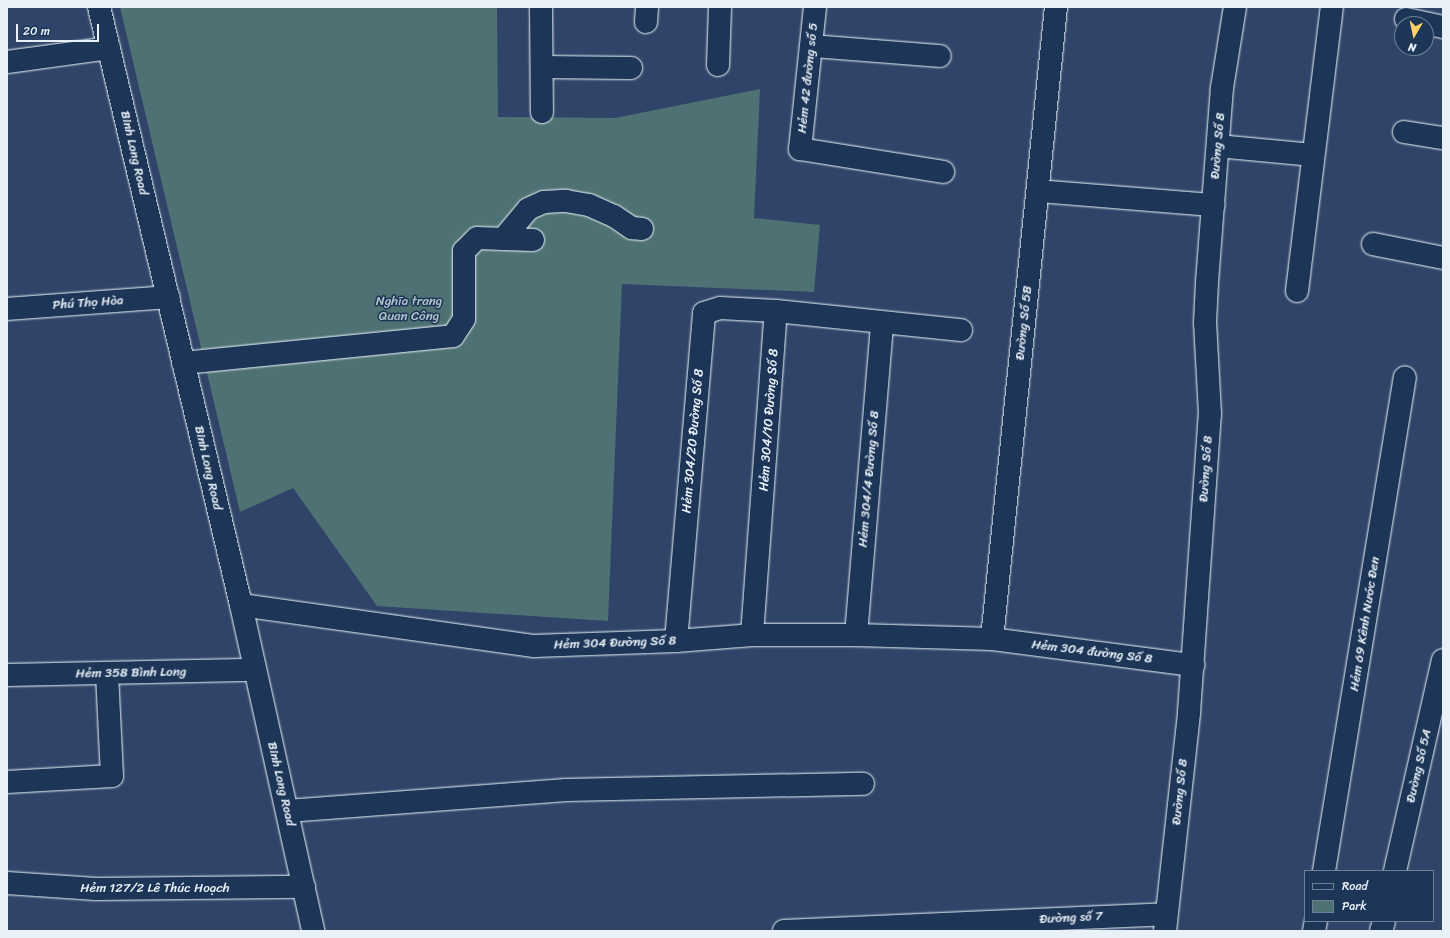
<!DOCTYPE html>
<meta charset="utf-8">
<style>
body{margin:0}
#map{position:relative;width:1450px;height:938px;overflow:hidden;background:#2f4468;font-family:Sriracha,sans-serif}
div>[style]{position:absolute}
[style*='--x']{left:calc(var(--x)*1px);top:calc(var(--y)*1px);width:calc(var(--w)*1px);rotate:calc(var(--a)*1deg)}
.green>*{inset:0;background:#4e7173}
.roads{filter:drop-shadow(0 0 1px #e8f1f8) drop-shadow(0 0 1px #e8f1f8)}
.minor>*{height:22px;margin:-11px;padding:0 11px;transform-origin:11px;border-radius:11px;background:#1d3557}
.major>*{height:22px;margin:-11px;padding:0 11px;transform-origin:11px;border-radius:11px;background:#1d3557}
span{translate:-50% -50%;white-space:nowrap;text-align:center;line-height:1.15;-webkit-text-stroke:3px #1d3557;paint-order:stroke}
.street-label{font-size:13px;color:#e8f1f8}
.park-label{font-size:13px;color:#b2c4c9}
.frame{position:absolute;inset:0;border:8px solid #e8f1f8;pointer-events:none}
.legend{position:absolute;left:1304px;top:870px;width:130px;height:52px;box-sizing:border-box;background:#1d3557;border:1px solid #6e8097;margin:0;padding:5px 7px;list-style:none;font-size:12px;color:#e8f1f8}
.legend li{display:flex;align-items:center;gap:8px;height:20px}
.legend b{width:20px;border:1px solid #6e8097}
.north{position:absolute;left:1394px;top:16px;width:40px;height:40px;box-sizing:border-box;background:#1d3557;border:1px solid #6e8097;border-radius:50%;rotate:189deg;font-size:11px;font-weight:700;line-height:16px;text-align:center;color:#e8f1f8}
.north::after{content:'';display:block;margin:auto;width:14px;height:18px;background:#ffd166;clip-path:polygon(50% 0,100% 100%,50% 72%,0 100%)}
.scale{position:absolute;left:16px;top:24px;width:83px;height:18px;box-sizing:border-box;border:2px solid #e8f1f8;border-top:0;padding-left:5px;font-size:12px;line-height:14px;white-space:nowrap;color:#e8f1f8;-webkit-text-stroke:3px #1d3557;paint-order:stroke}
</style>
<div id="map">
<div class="green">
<i style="clip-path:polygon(120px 7px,497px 7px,498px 117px,615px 118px,760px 89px,754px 218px,820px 225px,814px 292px,622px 284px,608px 621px,377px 606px,293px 488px,240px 512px)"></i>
</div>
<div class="roads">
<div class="minor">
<i style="--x:541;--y:7;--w:105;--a:89.5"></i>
<i style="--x:815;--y:7;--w:143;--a:96"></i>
<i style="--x:800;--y:149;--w:145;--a:9.1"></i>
<i style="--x:1406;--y:19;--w:38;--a:12"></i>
<i style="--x:646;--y:22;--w:15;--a:-86"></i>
<i style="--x:812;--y:46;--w:128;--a:4.5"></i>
<i style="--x:7;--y:62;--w:103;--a:-7.8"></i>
<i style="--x:718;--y:65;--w:58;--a:-88"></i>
<i style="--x:542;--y:67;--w:89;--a:0.6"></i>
<i style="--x:1404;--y:132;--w:39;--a:9"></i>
<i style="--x:1218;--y:146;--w:95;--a:5.4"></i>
<i style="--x:1038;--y:191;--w:176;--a:4.6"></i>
<i style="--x:503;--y:239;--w:39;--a:-50"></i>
<i style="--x:528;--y:209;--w:17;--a:-24"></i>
<i style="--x:544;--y:202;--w:22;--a:-3"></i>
<i style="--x:566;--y:201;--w:23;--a:10"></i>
<i style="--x:589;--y:205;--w:27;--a:24"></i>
<i style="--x:614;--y:216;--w:22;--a:34"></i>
<i style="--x:632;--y:228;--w:10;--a:6"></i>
<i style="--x:1373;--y:244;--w:71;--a:11.3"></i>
<i style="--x:1297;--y:291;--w:286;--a:-83"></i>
<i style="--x:7;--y:309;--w:162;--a:-4.2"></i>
<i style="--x:183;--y:363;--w:271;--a:-5.7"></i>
<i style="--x:453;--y:336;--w:20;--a:-57"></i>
<i style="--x:464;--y:319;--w:68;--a:-90"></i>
<i style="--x:464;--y:251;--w:18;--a:-45"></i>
<i style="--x:477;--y:238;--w:56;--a:2"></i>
<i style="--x:241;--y:605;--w:296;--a:8"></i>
<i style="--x:534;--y:646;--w:142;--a:-2"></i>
<i style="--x:676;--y:641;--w:76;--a:-4.5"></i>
<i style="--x:752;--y:635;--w:104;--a:0"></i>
<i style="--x:856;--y:635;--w:136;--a:1.7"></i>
<i style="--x:992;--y:639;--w:203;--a:7.4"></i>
<i style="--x:752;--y:635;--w:325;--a:-85.8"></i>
<i style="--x:776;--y:311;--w:186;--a:5.9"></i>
<i style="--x:856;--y:635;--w:313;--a:-85.2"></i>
<i style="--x:992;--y:639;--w:635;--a:-84.22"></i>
<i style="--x:676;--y:641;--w:329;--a:-85.1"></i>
<i style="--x:704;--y:313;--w:17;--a:-17"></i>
<i style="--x:720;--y:308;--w:56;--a:3.1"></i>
<i style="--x:7;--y:675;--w:248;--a:-1.2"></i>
<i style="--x:7;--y:782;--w:105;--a:-3.3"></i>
<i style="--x:112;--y:776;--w:102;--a:-92.8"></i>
<i style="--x:287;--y:811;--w:280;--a:-4.3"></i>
<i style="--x:566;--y:790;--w:297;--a:-1.2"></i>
<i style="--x:1324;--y:871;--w:500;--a:-80.7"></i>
<i style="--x:1395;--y:871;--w:216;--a:-77.2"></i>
<i style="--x:7;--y:883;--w:89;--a:3.9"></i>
<i style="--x:96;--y:889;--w:208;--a:-0.6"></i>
<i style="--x:784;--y:931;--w:382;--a:-2.5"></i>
<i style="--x:1165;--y:931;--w:220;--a:-83.7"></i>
<i style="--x:1189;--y:712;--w:299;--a:-86"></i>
<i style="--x:1210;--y:414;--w:91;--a:-93.1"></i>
<i style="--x:1205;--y:323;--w:41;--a:-87.2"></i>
<i style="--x:1207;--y:282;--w:195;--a:-85.6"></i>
<i style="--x:1222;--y:88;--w:82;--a:-80.9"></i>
<i style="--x:1314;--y:931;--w:10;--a:-79"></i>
<i style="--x:1381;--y:931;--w:10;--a:-73"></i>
</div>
<div class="major">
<i style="--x:99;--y:7;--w:615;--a:76.64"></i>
<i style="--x:241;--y:605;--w:334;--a:77.5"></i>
</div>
</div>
<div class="street-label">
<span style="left:808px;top:78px;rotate:-84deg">Hẻm 42 đường số 5</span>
<span style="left:1218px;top:146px;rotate:-85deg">Đường Số 8</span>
<span style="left:134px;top:153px;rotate:77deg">Binh Long Road</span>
<span style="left:88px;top:303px;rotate:-4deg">Phú Thọ Hòa</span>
<span style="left:1024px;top:323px;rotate:-84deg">Đường Số 5B</span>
<span style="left:769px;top:420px;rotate:-86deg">Hẻm 304/10 Đường Số 8</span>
<span style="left:693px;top:441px;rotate:-85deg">Hẻm 304/20 Đường Số 8</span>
<span style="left:208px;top:468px;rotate:77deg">Binh Long Road</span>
<span style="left:1206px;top:469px;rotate:-86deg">Đường Số 8</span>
<span style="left:869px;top:479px;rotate:-85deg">Hẻm 304/4 Đường Số 8</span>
<span style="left:1365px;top:624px;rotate:-81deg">Hẻm 69 Kênh Nước Đen</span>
<span style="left:615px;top:643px;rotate:-2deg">Hẻm 304 Đường Số 8</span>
<span style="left:1092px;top:652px;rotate:7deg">Hẻm 304 đường Số 8</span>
<span style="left:131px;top:673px;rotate:-1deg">Hẻm 358 Bình Long</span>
<span style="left:1419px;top:766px;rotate:-77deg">Đường Số 5A</span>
<span style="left:281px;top:784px;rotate:77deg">Binh Long Road</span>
<span style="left:1180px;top:792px;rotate:-84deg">Đường Số 8</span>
<span style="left:155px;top:888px">Hẻm 127/2 Lê Thúc Hoạch</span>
<span style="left:1071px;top:918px;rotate:-3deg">Đường số 7</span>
</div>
<div class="park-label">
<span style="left:409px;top:309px">Nghĩa trang<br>Quan Công</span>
</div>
<div class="frame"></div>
<ul class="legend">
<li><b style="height:5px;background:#1d3557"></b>Road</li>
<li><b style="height:11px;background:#4e7173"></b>Park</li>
</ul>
<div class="north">N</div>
<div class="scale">20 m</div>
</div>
